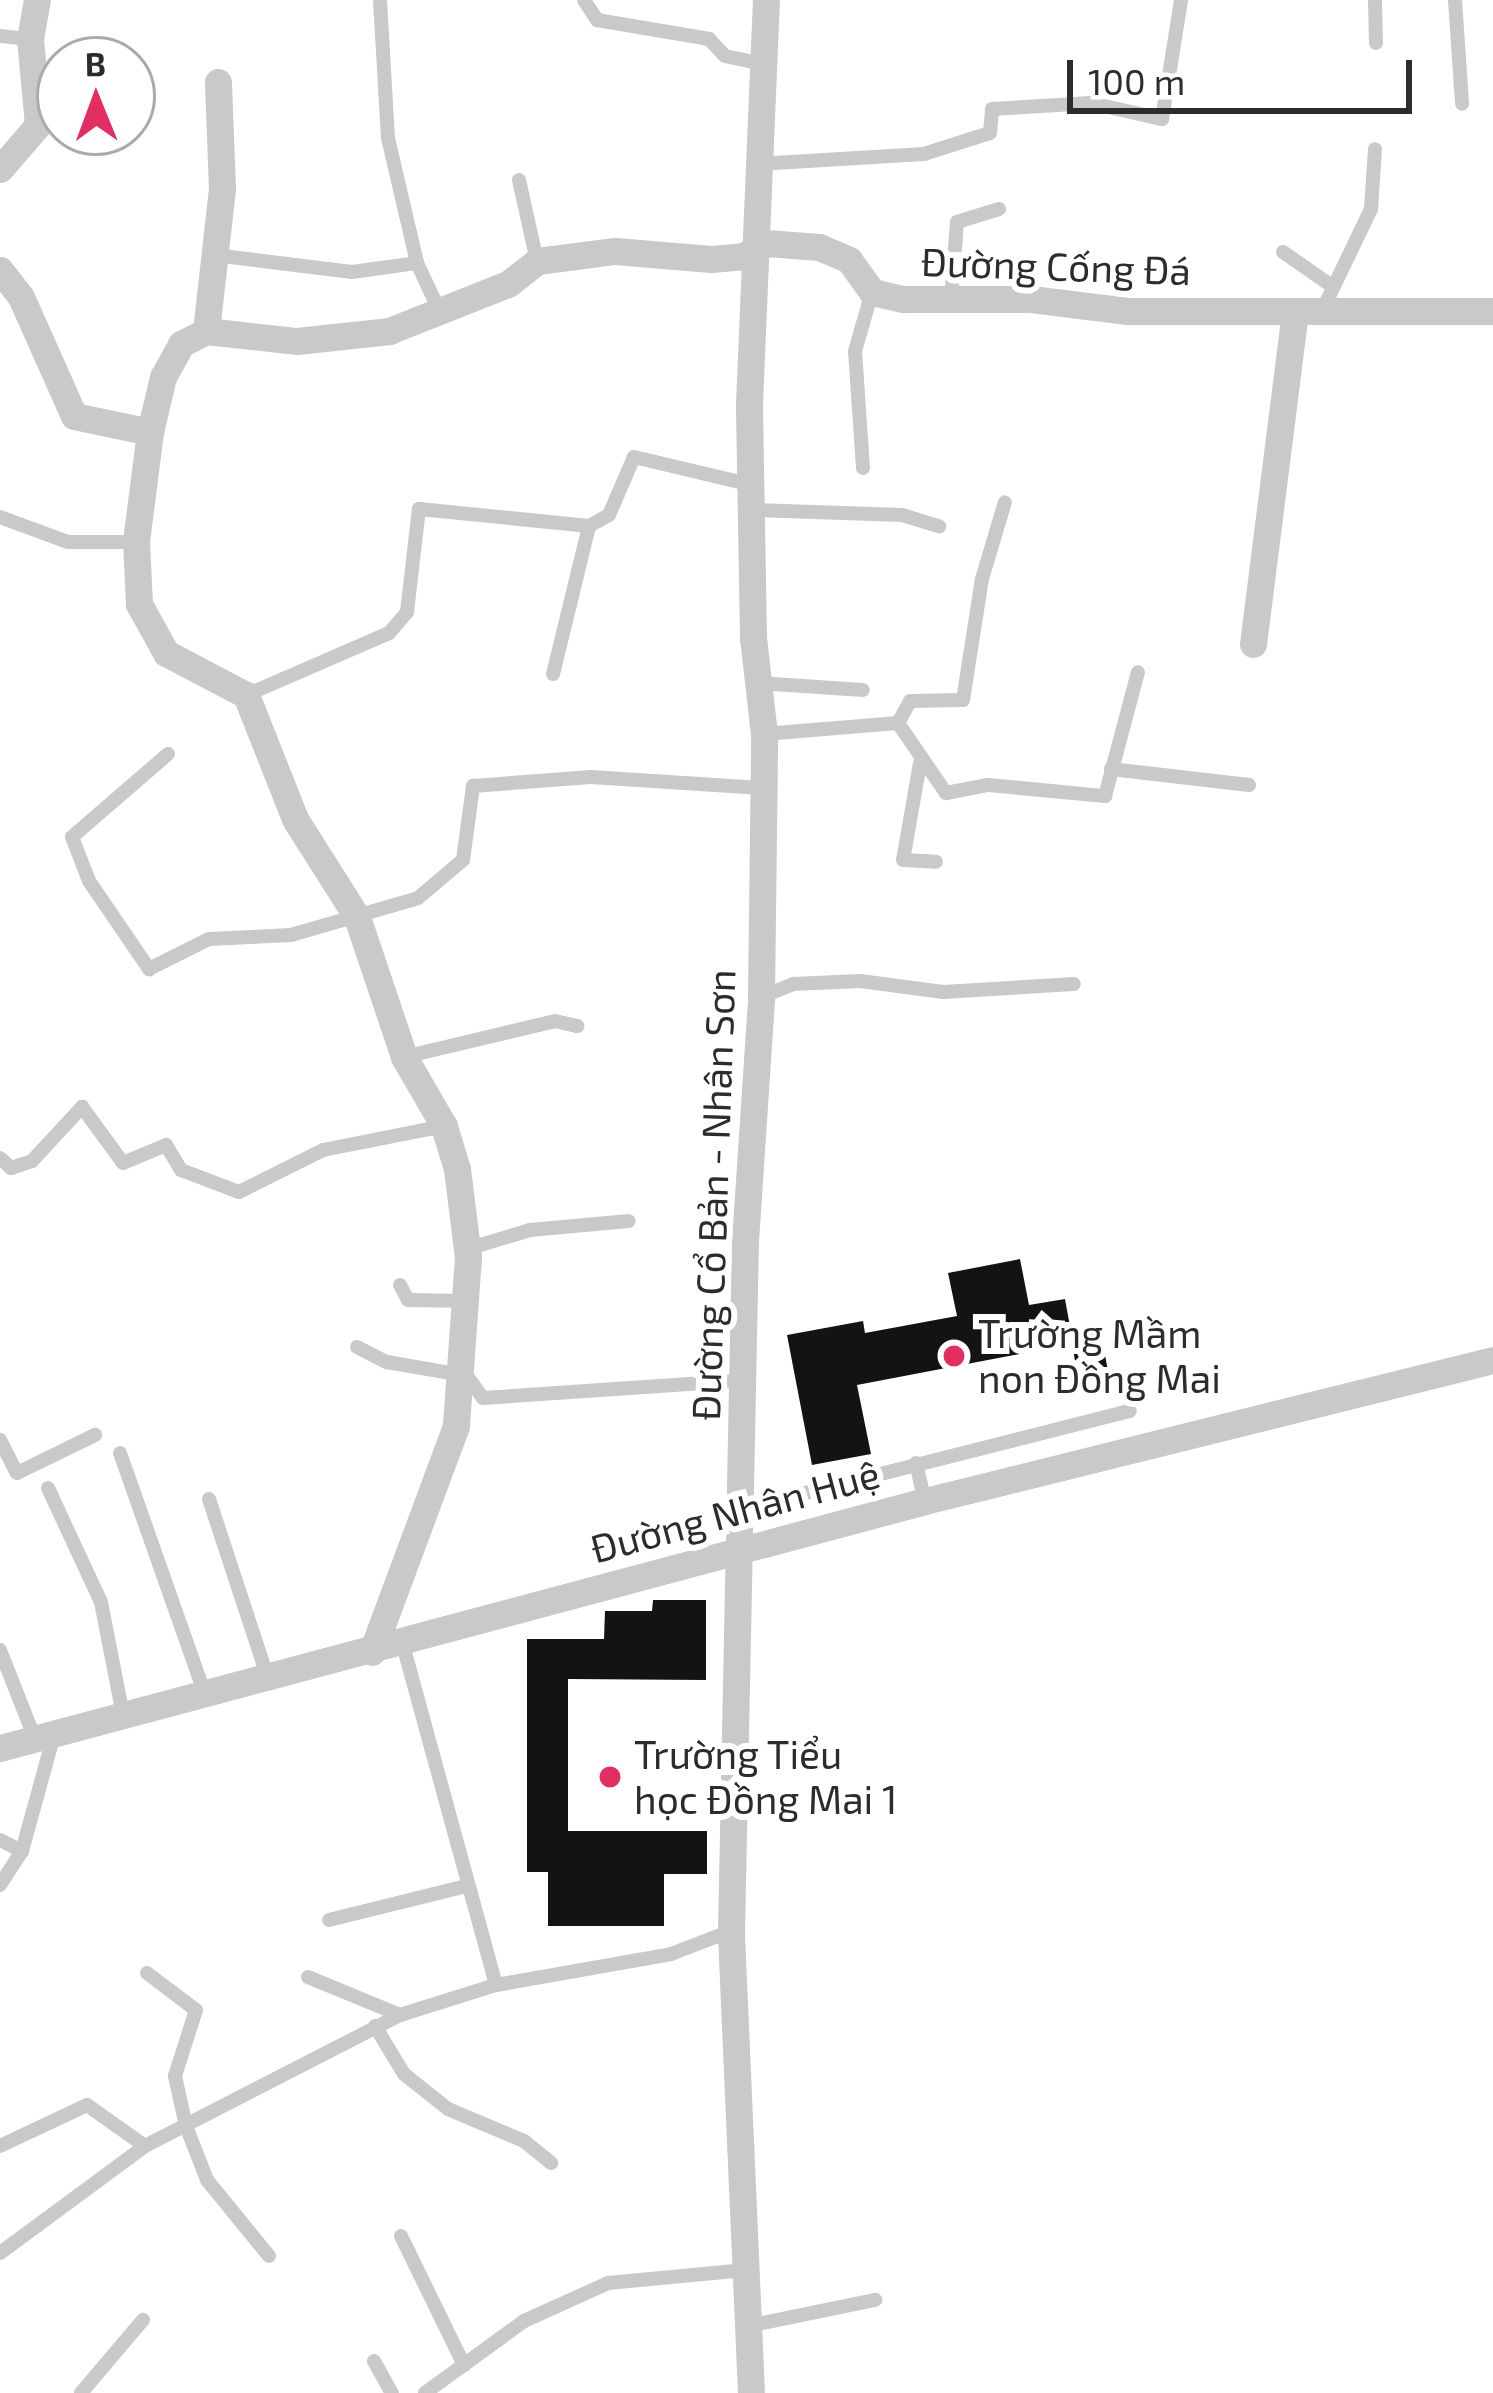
<!DOCTYPE html>
<meta charset="utf-8">
<style>
body{margin:0}
#map{position:relative;width:1493px;height:2393px;overflow:hidden;background:#fff;font-family:"Exo 2",sans-serif}
div>[style]{position:absolute}
[style*='--x']{left:calc(var(--x)*1px);top:calc(var(--y)*1px);width:calc(var(--w)*1px);rotate:calc(var(--a)*1deg)}
.building>*{inset:0;background:#131313}
.service>*{height:14px;margin:-7px;padding:0 7px;transform-origin:7px;border-radius:7px;background:#c9c9c9}
.minor>*{height:27px;margin:-13.5px;padding:0 13.5px;transform-origin:13.5px;border-radius:13.5px;background:#c9c9c9}
.dots>*{width:33px;height:33px;translate:-50% -50%;box-sizing:border-box;border:6px solid #fff;border-radius:50%}
span{translate:-50% -50%;white-space:nowrap;text-align:center;line-height:1.15;-webkit-text-stroke:12px #fff;paint-order:stroke}
.street-label{font-size:39px;color:#2c2c2c}
.poi-label{font-size:39px;color:#2c2c2c}
.left{translate:0 -50%;text-align:left}
.north{position:absolute;left:36px;top:36px;width:120px;height:120px;box-sizing:border-box;background:#fff;border:3px solid #ababab;border-radius:50%;rotate:359deg;font-size:33px;font-weight:700;line-height:48px;text-align:center;color:#2c2c2c}
.north::after{content:'';display:block;margin:auto;width:42px;height:54px;background:#e32e62;clip-path:polygon(50% 0,100% 100%,50% 72%,0 100%)}
.scale{position:absolute;left:1067px;top:60px;width:345px;height:54px;box-sizing:border-box;border:6px solid #2c2c2c;border-top:0;padding-left:15px;font-size:36px;line-height:42px;white-space:nowrap;color:#2c2c2c;-webkit-text-stroke:9px #fff;paint-order:stroke}
</style>
<div id="map">
<div class="building">
<i style="clip-path:polygon(1020px 1259px,1029px 1305px,1065px 1299px,1071px 1332px,1100px 1327px,1109px 1377px,1079px 1383px,1072px 1344px,857px 1385px,871px 1454px,812px 1465px,787px 1335px,863px 1321px,865px 1333px,957px 1316px,948px 1273px)"></i>
<i style="clip-path:polygon(653px 1600px,706px 1600px,706px 1680px,568px 1679px,568px 1831px,707px 1831px,707px 1874px,664px 1874px,664px 1926px,548px 1926px,548px 1872px,527px 1872px,527px 1639px,604px 1639px,605px 1611px,652px 1611px)"></i>
</div>
<div class="service">
<i style="--x:380;--y:0;--w:138;--a:86.7"></i>
<i style="--x:388;--y:138;--w:128;--a:76.9"></i>
<i style="--x:417;--y:263;--w:52;--a:64.9"></i>
<i style="--x:584;--y:0;--w:24;--a:57"></i>
<i style="--x:597;--y:20;--w:114;--a:9.6"></i>
<i style="--x:709;--y:39;--w:23;--a:47"></i>
<i style="--x:725;--y:56;--w:38;--a:12"></i>
<i style="--x:1375;--y:0;--w:43;--a:88.7"></i>
<i style="--x:1455;--y:0;--w:104;--a:86.1"></i>
<i style="--x:0;--y:36;--w:30;--a:6"></i>
<i style="--x:35;--y:74;--w:25;--a:-7"></i>
<i style="--x:759;--y:164;--w:165;--a:-3.5"></i>
<i style="--x:924;--y:154;--w:69;--a:-17.7"></i>
<i style="--x:990;--y:133;--w:24;--a:-85"></i>
<i style="--x:992;--y:109;--w:99;--a:-3.5"></i>
<i style="--x:1091;--y:103;--w:73;--a:12.7"></i>
<i style="--x:1162;--y:119;--w:121;--a:-80.9"></i>
<i style="--x:519;--y:180;--w:83;--a:77.5"></i>
<i style="--x:1283;--y:252;--w:56;--a:34.8"></i>
<i style="--x:214;--y:255;--w:139;--a:7"></i>
<i style="--x:352;--y:272;--w:66;--a:-7.9"></i>
<i style="--x:951;--y:300;--w:78;--a:-85.6"></i>
<i style="--x:957;--y:222;--w:44;--a:-17.2"></i>
<i style="--x:1321;--y:313;--w:115;--a:-64.3"></i>
<i style="--x:1371;--y:209;--w:60;--a:-86.2"></i>
<i style="--x:863;--y:468;--w:117;--a:-93.9"></i>
<i style="--x:855;--y:351;--w:61;--a:-73.9"></i>
<i style="--x:754;--y:510;--w:148;--a:1.9"></i>
<i style="--x:902;--y:515;--w:39;--a:17"></i>
<i style="--x:0;--y:517;--w:72;--a:20.2"></i>
<i style="--x:68;--y:542;--w:68;--a:0"></i>
<i style="--x:553;--y:674;--w:152;--a:-76.3"></i>
<i style="--x:589;--y:526;--w:23;--a:-29"></i>
<i style="--x:609;--y:515;--w:63;--a:-66.7"></i>
<i style="--x:634;--y:457;--w:121;--a:13.3"></i>
<i style="--x:759;--y:683;--w:104;--a:3.9"></i>
<i style="--x:246;--y:695;--w:156;--a:-23.4"></i>
<i style="--x:389;--y:633;--w:28;--a:-49"></i>
<i style="--x:407;--y:612;--w:104;--a:-83.4"></i>
<i style="--x:419;--y:509;--w:171;--a:5.7"></i>
<i style="--x:898;--y:723;--w:85;--a:55.6"></i>
<i style="--x:946;--y:793;--w:43;--a:-10.8"></i>
<i style="--x:988;--y:785;--w:118;--a:5.4"></i>
<i style="--x:1105;--y:796;--w:128;--a:-75.1"></i>
<i style="--x:898;--y:723;--w:25;--a:-61"></i>
<i style="--x:910;--y:701;--w:53;--a:-1.1"></i>
<i style="--x:963;--y:700;--w:122;--a:-81.1"></i>
<i style="--x:982;--y:579;--w:80;--a:-73.4"></i>
<i style="--x:764;--y:734;--w:134;--a:-4.7"></i>
<i style="--x:168;--y:754;--w:127;--a:139.2"></i>
<i style="--x:72;--y:837;--w:47;--a:68.9"></i>
<i style="--x:89;--y:881;--w:107;--a:55.7"></i>
<i style="--x:149;--y:969;--w:67;--a:-26.6"></i>
<i style="--x:209;--y:939;--w:82;--a:-2.8"></i>
<i style="--x:291;--y:935;--w:132;--a:-16.2"></i>
<i style="--x:418;--y:898;--w:59;--a:-40.2"></i>
<i style="--x:463;--y:860;--w:75;--a:-82.3"></i>
<i style="--x:473;--y:786;--w:118;--a:-4.4"></i>
<i style="--x:591;--y:777;--w:171;--a:3.7"></i>
<i style="--x:920;--y:763;--w:98;--a:99.9"></i>
<i style="--x:903;--y:860;--w:33;--a:3"></i>
<i style="--x:1111;--y:769;--w:139;--a:6.6"></i>
<i style="--x:761;--y:997;--w:35;--a:-22"></i>
<i style="--x:793;--y:984;--w:67;--a:-2.6"></i>
<i style="--x:860;--y:981;--w:84;--a:7.5"></i>
<i style="--x:943;--y:992;--w:131;--a:-3.5"></i>
<i style="--x:404;--y:1057;--w:155;--a:-13.4"></i>
<i style="--x:555;--y:1021;--w:23;--a:13"></i>
<i style="--x:0;--y:1158;--w:15;--a:42"></i>
<i style="--x:11;--y:1168;--w:22;--a:-18"></i>
<i style="--x:32;--y:1161;--w:74;--a:-47.2"></i>
<i style="--x:82;--y:1107;--w:69;--a:53.8"></i>
<i style="--x:123;--y:1163;--w:47;--a:-22.7"></i>
<i style="--x:166;--y:1145;--w:29;--a:59"></i>
<i style="--x:181;--y:1170;--w:62;--a:20.8"></i>
<i style="--x:239;--y:1192;--w:94;--a:-26.6"></i>
<i style="--x:323;--y:1150;--w:123;--a:-11.2"></i>
<i style="--x:467;--y:1249;--w:66;--a:-16.8"></i>
<i style="--x:530;--y:1230;--w:99;--a:-5.2"></i>
<i style="--x:400;--y:1285;--w:17;--a:62"></i>
<i style="--x:408;--y:1300;--w:57;--a:1"></i>
<i style="--x:357;--y:1347;--w:34;--a:27"></i>
<i style="--x:387;--y:1362;--w:81;--a:9.9"></i>
<i style="--x:467;--y:1376;--w:27;--a:54"></i>
<i style="--x:483;--y:1398;--w:262;--a:-3.9"></i>
<i style="--x:0;--y:1440;--w:37;--a:63"></i>
<i style="--x:17;--y:1473;--w:87;--a:-26"></i>
<i style="--x:120;--y:1453;--w:256;--a:70.6"></i>
<i style="--x:916;--y:1463;--w:39;--a:77"></i>
<i style="--x:48;--y:1488;--w:126;--a:65.1"></i>
<i style="--x:101;--y:1602;--w:115;--a:79"></i>
<i style="--x:209;--y:1499;--w:188;--a:71.8"></i>
<i style="--x:742;--y:1509;--w:400;--a:-14.2"></i>
<i style="--x:403;--y:1645;--w:352;--a:74.7"></i>
<i style="--x:0;--y:1650;--w:96;--a:68.5"></i>
<i style="--x:0;--y:1840;--w:25;--a:27"></i>
<i style="--x:0;--y:1885;--w:40;--a:-57.1"></i>
<i style="--x:22;--y:1851;--w:124;--a:-74.6"></i>
<i style="--x:329;--y:1920;--w:141;--a:-13.9"></i>
<i style="--x:147;--y:1973;--w:61;--a:37.1"></i>
<i style="--x:196;--y:2010;--w:69;--a:107.7"></i>
<i style="--x:175;--y:2076;--w:51;--a:77.6"></i>
<i style="--x:186;--y:2126;--w:58;--a:68.7"></i>
<i style="--x:207;--y:2180;--w:98;--a:50.8"></i>
<i style="--x:308;--y:1977;--w:100;--a:22.4"></i>
<i style="--x:375;--y:2026;--w:56;--a:58.9"></i>
<i style="--x:404;--y:2074;--w:56;--a:38.5"></i>
<i style="--x:448;--y:2109;--w:82;--a:22.8"></i>
<i style="--x:524;--y:2141;--w:35;--a:39"></i>
<i style="--x:0;--y:2146;--w:96;--a:-25.2"></i>
<i style="--x:87;--y:2105;--w:71;--a:35.3"></i>
<i style="--x:401;--y:2236;--w:144;--a:64"></i>
<i style="--x:0;--y:2253;--w:180;--a:-36.4"></i>
<i style="--x:145;--y:2146;--w:287;--a:-27.2"></i>
<i style="--x:400;--y:2015;--w:101;--a:-17.4"></i>
<i style="--x:496;--y:1985;--w:178;--a:-10"></i>
<i style="--x:671;--y:1954;--w:64;--a:-21"></i>
<i style="--x:748;--y:2326;--w:130;--a:-11.6"></i>
<i style="--x:374;--y:2361;--w:37;--a:61"></i>
<i style="--x:81;--y:2393;--w:96;--a:-49.7"></i>
<i style="--x:425;--y:2393;--w:122;--a:-36"></i>
<i style="--x:524;--y:2321;--w:92;--a:-24.3"></i>
<i style="--x:608;--y:2283;--w:138;--a:-5.4"></i>
</div>
<div class="minor">
<i style="--x:0;--y:169;--w:58;--a:-49.2"></i>
<i style="--x:38;--y:125;--w:86;--a:-95.3"></i>
<i style="--x:30;--y:39;--w:40;--a:-80"></i>
<i style="--x:0;--y:270;--w:34;--a:52"></i>
<i style="--x:21;--y:297;--w:130;--a:66"></i>
<i style="--x:74;--y:416;--w:78;--a:11.9"></i>
<i style="--x:150;--y:432;--w:111;--a:97.3"></i>
<i style="--x:136;--y:542;--w:62;--a:87.2"></i>
<i style="--x:139;--y:604;--w:56;--a:61.1"></i>
<i style="--x:166;--y:653;--w:90;--a:27.7"></i>
<i style="--x:246;--y:695;--w:133;--a:68.4"></i>
<i style="--x:295;--y:819;--w:116;--a:57.7"></i>
<i style="--x:357;--y:917;--w:148;--a:71.4"></i>
<i style="--x:404;--y:1057;--w:80;--a:59.9"></i>
<i style="--x:444;--y:1126;--w:45;--a:73.2"></i>
<i style="--x:457;--y:1169;--w:89;--a:82.9"></i>
<i style="--x:468;--y:1257;--w:169;--a:94.1"></i>
<i style="--x:456;--y:1426;--w:241;--a:110.4"></i>
<i style="--x:206;--y:331;--w:144;--a:-83.6"></i>
<i style="--x:222;--y:188;--w:106;--a:-92.2"></i>
<i style="--x:150;--y:432;--w:57;--a:-76.7"></i>
<i style="--x:163;--y:377;--w:38;--a:-61"></i>
<i style="--x:181;--y:344;--w:28;--a:-27"></i>
<i style="--x:206;--y:331;--w:92;--a:6.3"></i>
<i style="--x:297;--y:341;--w:93;--a:-6.2"></i>
<i style="--x:389;--y:331;--w:128;--a:-21.6"></i>
<i style="--x:508;--y:284;--w:37;--a:-38"></i>
<i style="--x:537;--y:261;--w:79;--a:-7.3"></i>
<i style="--x:615;--y:251;--w:96;--a:4.8"></i>
<i style="--x:711;--y:259;--w:32;--a:-5"></i>
<i style="--x:743;--y:256;--w:26;--a:-29"></i>
<i style="--x:766;--y:243;--w:53;--a:4.3"></i>
<i style="--x:819;--y:247;--w:33;--a:23"></i>
<i style="--x:849;--y:260;--w:39;--a:54"></i>
<i style="--x:872;--y:292;--w:32;--a:13"></i>
<i style="--x:903;--y:299;--w:128;--a:0"></i>
<i style="--x:1031;--y:299;--w:97;--a:7.1"></i>
<i style="--x:1127;--y:311;--w:366;--a:0"></i>
<i style="--x:1253;--y:644;--w:335;--a:-82.8"></i>
<i style="--x:0;--y:1748;--w:957;--a:-14.95"></i>
<i style="--x:925;--y:1501;--w:585;--a:-13.94"></i>
<i style="--x:751;--y:2393;--w:462;--a:-92.5"></i>
<i style="--x:731;--y:1931;--w:690;--a:-88.84"></i>
<i style="--x:745;--y:1241;--w:245;--a:-86.2"></i>
<i style="--x:761;--y:997;--w:263;--a:-89.3"></i>
<i style="--x:764;--y:734;--w:98;--a:-96.5"></i>
<i style="--x:753;--y:637;--w:233;--a:-91"></i>
<i style="--x:749;--y:404;--w:404;--a:-87.6"></i>
</div>
<div class="dots">
<i style="left:954px;top:1356px;background:#e32e62"></i>
<i style="left:610px;top:1777px;background:#e32e62"></i>
</div>
<div class="street-label">
<span style="left:1056px;top:266px;rotate:2deg">Đường Cống Đá</span>
<span style="left:713px;top:1195px;rotate:-88deg">Đường Cổ Bản - Nhân Sơn</span>
<span style="left:735px;top:1511px;rotate:-15deg">Đường Nhân Huệ</span>
</div>
<div class="poi-label">
<span class="left" style="left:978px;top:1356px">Trường Mầm<br>non Đồng Mai</span>
<span class="left" style="left:634px;top:1777px">Trường Tiểu<br>học Đồng Mai 1</span>
</div>
<div class="north">B</div>
<div class="scale">100 m</div>
</div>
